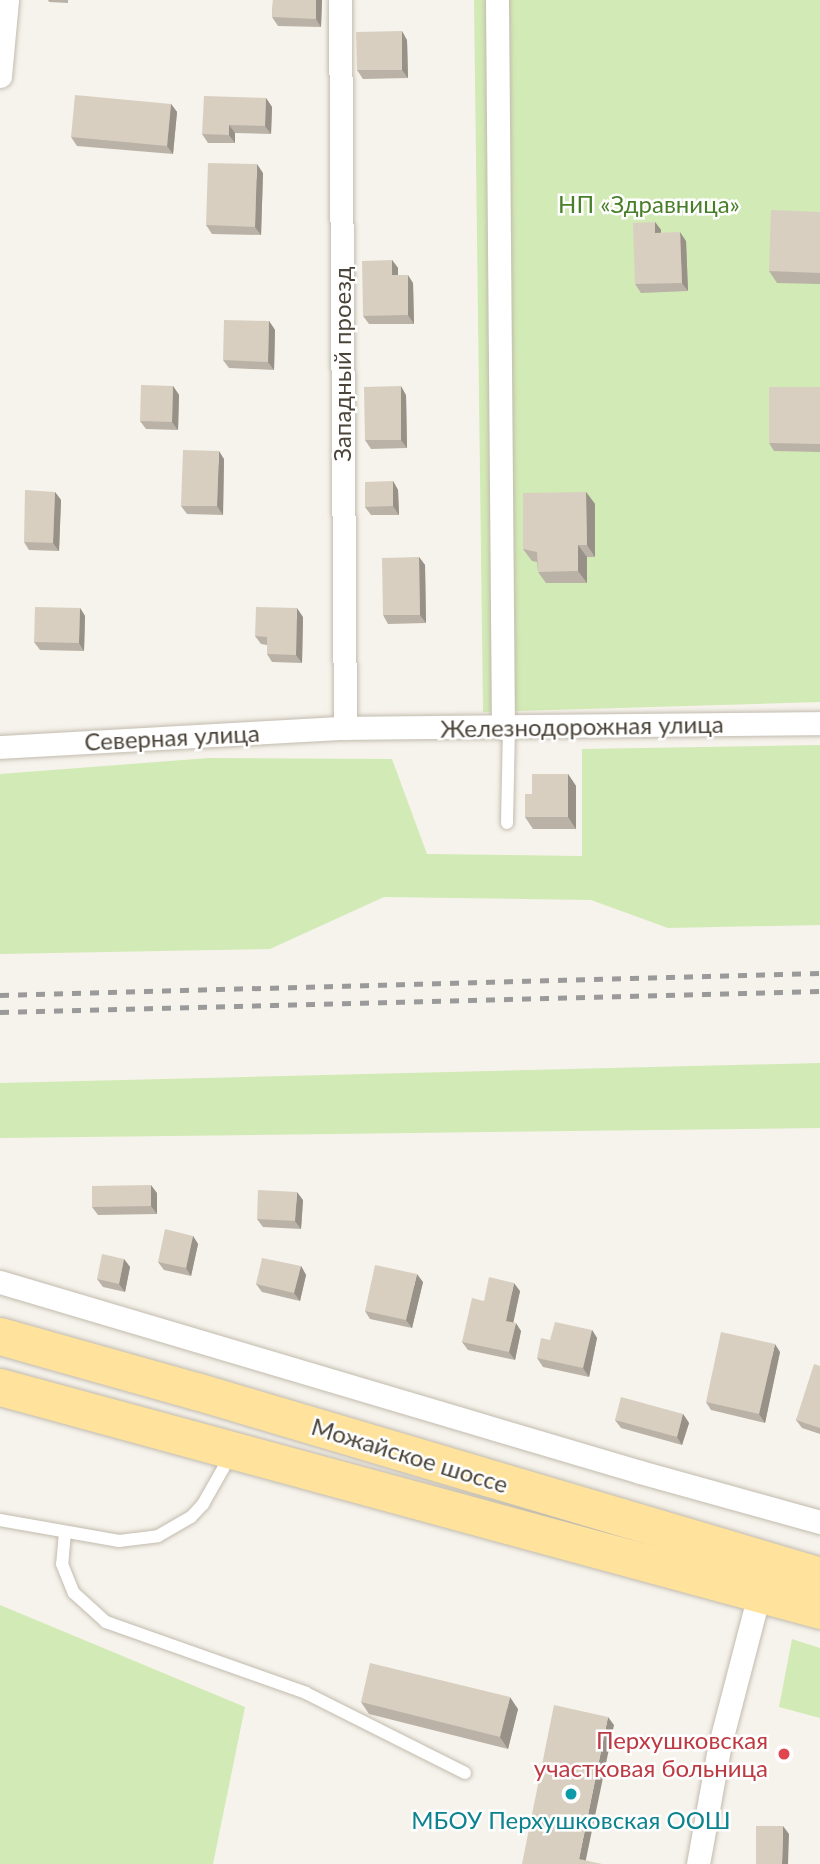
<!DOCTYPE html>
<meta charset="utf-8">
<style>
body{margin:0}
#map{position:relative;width:820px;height:1864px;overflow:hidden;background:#f6f3ec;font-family:Lato,sans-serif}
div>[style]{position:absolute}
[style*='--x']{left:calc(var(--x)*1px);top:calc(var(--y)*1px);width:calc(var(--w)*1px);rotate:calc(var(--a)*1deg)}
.green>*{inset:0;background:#d2eab5}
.roads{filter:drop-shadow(0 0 2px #c2bbae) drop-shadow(0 0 2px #c2bbae)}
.lane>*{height:12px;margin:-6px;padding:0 6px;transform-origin:6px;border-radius:6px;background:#fff}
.street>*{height:23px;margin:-11.5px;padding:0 11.5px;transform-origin:11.5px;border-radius:11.5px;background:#fff}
.primary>*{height:37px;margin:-18.5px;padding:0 18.5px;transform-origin:18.5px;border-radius:18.5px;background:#ffe39c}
.rail>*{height:5px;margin-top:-2.5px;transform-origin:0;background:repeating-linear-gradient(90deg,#9a9a9a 0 9px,transparent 0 18px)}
.wall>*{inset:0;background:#bab2a6}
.shaded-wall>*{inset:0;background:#979187}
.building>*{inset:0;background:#d8cfc1}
.dots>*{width:19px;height:19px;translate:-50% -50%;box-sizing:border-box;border:4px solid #fff;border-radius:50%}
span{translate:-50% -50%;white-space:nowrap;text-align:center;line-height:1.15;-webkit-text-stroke:5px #fff;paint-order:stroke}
.park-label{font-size:24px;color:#4a7f2a}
.street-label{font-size:24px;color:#4b4439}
.health-label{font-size:24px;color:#be3a42}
.right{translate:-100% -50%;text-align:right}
.culture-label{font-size:24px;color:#0d838f}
</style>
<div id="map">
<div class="green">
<i style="clip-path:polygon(474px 0,820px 0,820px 702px,483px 712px)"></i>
<i style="clip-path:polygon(820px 745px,820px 925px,668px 928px,591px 900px,384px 897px,270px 949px,0 954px,0 774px,209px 758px,392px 759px,427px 854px,582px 856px,582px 749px)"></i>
<i style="clip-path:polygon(820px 1063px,820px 1128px,0 1138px,0 1083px)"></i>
<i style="clip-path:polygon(0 1605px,245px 1707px,213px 1864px,0 1864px)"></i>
<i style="clip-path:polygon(792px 1639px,820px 1648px,820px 1718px,779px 1707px)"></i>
</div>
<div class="roads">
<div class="lane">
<i style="--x:507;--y:823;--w:95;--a:-88.8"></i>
<i style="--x:0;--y:1520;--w:121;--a:10"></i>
<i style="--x:119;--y:1541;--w:39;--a:-7"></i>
<i style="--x:158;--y:1536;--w:38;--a:-30"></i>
<i style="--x:191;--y:1517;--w:18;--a:-47"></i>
<i style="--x:203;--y:1504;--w:59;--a:-60.4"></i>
<i style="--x:65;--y:1532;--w:32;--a:95"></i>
<i style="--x:62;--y:1564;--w:31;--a:68"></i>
<i style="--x:74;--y:1593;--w:43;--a:42.2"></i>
<i style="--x:106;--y:1622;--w:212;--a:19.5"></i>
<i style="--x:306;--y:1693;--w:178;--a:26.7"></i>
</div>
<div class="street">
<i style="--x:340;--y:0;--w:728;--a:89.61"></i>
<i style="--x:497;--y:0;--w:728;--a:89.53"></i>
<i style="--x:0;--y:76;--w:76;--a:-84.7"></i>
<i style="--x:0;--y:747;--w:346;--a:-3.2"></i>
<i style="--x:345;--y:728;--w:475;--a:-0.6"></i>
<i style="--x:0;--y:1282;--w:668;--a:16.53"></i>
<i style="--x:640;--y:1472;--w:187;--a:15.5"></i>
<i style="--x:698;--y:1864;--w:118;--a:-79.7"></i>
<i style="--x:719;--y:1748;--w:159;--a:-75.4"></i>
</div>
<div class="primary">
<i style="--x:0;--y:1336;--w:204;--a:15.7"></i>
<i style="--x:196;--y:1391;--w:651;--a:16.51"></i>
<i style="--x:0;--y:1387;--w:850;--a:15.21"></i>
</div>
</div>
<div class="rail">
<i style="--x:0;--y:995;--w:820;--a:-1.54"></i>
<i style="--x:0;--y:1012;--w:820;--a:-1.47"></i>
</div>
<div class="wall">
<i style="clip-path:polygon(48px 0,68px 0,68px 3px,49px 2px)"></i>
<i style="clip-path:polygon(273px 0,322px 0,321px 27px,278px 26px,272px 17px)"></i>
<i style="clip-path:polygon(407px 40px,408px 78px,363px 79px,357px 70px)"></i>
<i style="clip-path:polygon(266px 98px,272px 107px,271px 134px,235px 133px,235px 143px,208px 143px,202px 134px)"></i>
<i style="clip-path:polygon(171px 104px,177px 112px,173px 154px,77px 146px,71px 137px)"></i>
<i style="clip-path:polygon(263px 173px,261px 235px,212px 234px,206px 225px)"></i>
<i style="clip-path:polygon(820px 212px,820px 284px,777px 283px,769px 271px)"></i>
<i style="clip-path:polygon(655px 222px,661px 230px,661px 233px,686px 241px,688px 291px,641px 293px,635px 284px)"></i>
<i style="clip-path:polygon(392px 260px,398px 268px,398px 275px,413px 283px,414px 324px,369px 324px,363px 316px)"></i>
<i style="clip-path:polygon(269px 321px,275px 330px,274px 370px,229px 368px,223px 360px)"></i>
<i style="clip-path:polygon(173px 386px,179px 395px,178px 430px,146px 429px,140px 421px)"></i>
<i style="clip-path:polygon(820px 387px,820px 452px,774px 451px,769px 443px)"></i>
<i style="clip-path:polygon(406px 395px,407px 448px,371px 449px,365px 440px)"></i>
<i style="clip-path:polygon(224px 459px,223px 515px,187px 514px,181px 506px)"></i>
<i style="clip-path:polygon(393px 481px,398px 490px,399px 515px,371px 515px,365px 507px)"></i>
<i style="clip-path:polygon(55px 492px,61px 500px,59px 551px,29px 550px,24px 542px)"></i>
<i style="clip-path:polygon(586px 492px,595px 504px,595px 557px,587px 557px,587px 583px,546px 583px,538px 572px,537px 562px,532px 561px,523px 549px)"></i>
<i style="clip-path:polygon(419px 557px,425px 565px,426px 623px,388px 624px,383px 615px)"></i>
<i style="clip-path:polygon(80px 608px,85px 616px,84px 651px,40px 650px,34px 642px)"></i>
<i style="clip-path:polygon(303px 617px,302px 663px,272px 662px,267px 654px,267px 645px,261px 644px,255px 636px)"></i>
<i style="clip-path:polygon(568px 774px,576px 786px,576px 829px,533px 829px,525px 817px,532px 794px)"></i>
<i style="clip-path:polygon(157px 1193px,157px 1214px,98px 1215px,92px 1207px)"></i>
<i style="clip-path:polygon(303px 1200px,301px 1229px,263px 1227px,257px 1219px)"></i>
<i style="clip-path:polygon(193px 1236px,198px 1244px,191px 1276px,164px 1270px,158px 1262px)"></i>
<i style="clip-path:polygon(124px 1259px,130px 1267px,125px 1292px,103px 1287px,97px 1279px)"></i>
<i style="clip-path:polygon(301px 1266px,306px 1275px,300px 1301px,262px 1292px,256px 1284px)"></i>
<i style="clip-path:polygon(423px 1282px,412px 1328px,370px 1319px,365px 1311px)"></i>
<i style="clip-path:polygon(520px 1291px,513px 1322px,521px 1331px,515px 1360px,468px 1350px,462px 1342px,484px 1301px)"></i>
<i style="clip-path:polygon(592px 1330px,597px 1338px,589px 1377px,543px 1367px,537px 1358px)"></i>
<i style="clip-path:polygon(780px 1352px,765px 1423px,711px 1410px,706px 1402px)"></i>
<i style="clip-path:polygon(820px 1366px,820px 1434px,802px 1428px,796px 1420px)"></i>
<i style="clip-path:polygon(683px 1414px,689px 1423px,682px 1445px,621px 1428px,615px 1420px)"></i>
<i style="clip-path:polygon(361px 1702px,518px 1709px,508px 1749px,369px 1714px)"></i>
</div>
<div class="shaded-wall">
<i style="clip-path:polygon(316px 0,322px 0,321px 27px,316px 19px)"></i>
<i style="clip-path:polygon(402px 31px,407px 40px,408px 78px,402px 70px)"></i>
<i style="clip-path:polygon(266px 98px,272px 107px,271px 134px,265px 126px)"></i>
<i style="clip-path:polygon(171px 104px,177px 112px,173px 154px,167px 146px)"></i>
<i style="clip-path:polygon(229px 125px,235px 133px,235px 143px,229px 135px)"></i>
<i style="clip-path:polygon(257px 164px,263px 173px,261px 235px,255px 227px)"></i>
<i style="clip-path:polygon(655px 222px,661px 230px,661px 241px,655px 233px)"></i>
<i style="clip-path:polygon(680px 232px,686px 241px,688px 291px,682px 283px)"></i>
<i style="clip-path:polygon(392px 260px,398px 268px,398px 283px,392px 275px)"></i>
<i style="clip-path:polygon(408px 275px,413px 283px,414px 324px,408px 315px)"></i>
<i style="clip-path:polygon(269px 321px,275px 330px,274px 370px,268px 362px)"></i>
<i style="clip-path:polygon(173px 386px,179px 395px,178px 430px,172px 422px)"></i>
<i style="clip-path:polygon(401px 386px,406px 395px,407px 448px,401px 440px)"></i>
<i style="clip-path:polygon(219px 451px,224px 459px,223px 515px,217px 506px)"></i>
<i style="clip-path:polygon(393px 481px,398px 490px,399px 515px,393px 506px)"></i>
<i style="clip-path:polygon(55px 492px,61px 500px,59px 551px,53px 543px)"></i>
<i style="clip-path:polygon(586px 492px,595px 504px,595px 557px,587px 545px)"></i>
<i style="clip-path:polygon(578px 545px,587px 557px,587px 583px,578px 571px)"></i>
<i style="clip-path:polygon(419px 557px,425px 565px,426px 623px,420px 615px)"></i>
<i style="clip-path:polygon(80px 608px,85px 616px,84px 651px,79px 643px)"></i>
<i style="clip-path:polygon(297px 608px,303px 617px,302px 663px,296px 655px)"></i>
<i style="clip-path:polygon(568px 774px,576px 786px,576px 829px,568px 817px)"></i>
<i style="clip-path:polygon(151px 1185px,157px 1193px,157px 1214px,151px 1206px)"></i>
<i style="clip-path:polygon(297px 1192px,303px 1200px,301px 1229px,295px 1221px)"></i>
<i style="clip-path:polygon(193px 1236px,198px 1244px,191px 1276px,186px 1268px)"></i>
<i style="clip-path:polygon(124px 1259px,130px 1267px,125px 1292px,119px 1284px)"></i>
<i style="clip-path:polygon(301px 1266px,306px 1275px,300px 1301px,294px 1293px)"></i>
<i style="clip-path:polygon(417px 1274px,423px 1282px,412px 1328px,406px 1320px)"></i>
<i style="clip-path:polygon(514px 1283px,520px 1291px,512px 1329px,506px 1321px)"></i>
<i style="clip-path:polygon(516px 1323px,521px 1331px,515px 1360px,509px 1352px)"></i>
<i style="clip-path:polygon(592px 1330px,597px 1338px,589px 1377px,583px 1368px)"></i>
<i style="clip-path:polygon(775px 1344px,780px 1352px,765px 1423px,759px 1414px)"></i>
<i style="clip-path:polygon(683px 1414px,689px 1423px,682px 1445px,677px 1437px)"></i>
<i style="clip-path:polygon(510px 1697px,518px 1709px,508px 1749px,500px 1737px)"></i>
<i style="clip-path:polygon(608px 1717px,614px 1725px,585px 1864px,579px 1859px)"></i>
<i style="clip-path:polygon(783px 1826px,789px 1834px,788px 1864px,782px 1864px)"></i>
</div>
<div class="building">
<i style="clip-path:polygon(273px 0,316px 0,316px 19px,272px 17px)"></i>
<i style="clip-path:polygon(402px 31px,402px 70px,357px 70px,356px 32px)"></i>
<i style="clip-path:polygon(75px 95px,171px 104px,167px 146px,71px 137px)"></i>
<i style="clip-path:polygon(204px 96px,266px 98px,265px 126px,229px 125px,229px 135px,202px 134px)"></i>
<i style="clip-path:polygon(208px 163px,257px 164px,255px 227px,206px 225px)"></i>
<i style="clip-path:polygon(771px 210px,820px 212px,820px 273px,769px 271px)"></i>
<i style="clip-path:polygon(655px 222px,655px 233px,680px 232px,682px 283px,635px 284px,633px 223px)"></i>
<i style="clip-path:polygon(392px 260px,392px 275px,408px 275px,408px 315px,363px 316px,362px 261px)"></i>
<i style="clip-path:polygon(224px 320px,269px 321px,268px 362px,223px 360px)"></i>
<i style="clip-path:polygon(141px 385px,173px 386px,172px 422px,140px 421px)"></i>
<i style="clip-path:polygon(401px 386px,401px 440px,365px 440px,364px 387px)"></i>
<i style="clip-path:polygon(769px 387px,820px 387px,820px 444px,769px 443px)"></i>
<i style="clip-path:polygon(183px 450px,219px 451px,217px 506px,181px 506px)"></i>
<i style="clip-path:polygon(393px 481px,393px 506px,365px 507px,365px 482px)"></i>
<i style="clip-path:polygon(25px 490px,55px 492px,53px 543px,24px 542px)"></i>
<i style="clip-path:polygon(586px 492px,587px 545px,578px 545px,578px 571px,538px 572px,537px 552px,523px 549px,523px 493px)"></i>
<i style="clip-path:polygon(419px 557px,420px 615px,383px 615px,382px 558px)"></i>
<i style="clip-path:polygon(35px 607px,80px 608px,79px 643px,34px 642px)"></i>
<i style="clip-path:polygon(256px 607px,297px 608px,296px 655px,267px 654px,267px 637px,255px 636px)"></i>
<i style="clip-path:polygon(532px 774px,568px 774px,568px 817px,525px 817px,525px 794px,532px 794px)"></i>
<i style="clip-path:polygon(151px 1185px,151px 1206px,92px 1207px,92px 1186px)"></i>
<i style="clip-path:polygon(258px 1190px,297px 1192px,295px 1221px,257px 1219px)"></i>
<i style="clip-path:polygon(165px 1229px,193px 1236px,186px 1268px,158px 1262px)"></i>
<i style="clip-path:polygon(102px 1254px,124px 1259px,119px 1284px,97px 1279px)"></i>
<i style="clip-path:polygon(262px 1258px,301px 1266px,294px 1293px,256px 1284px)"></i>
<i style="clip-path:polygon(375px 1265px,417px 1274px,406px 1320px,365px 1311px)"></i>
<i style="clip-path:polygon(489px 1277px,514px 1283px,506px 1321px,516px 1323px,509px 1352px,462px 1342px,472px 1298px,484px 1301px)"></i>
<i style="clip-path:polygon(555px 1322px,592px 1330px,583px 1368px,537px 1358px,541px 1338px,550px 1340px)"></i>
<i style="clip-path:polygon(721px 1332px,775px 1344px,759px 1414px,706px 1402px)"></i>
<i style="clip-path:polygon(814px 1364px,820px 1366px,820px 1428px,796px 1420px)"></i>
<i style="clip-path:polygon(621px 1397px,683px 1414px,677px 1437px,615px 1420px)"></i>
<i style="clip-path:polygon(370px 1663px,510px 1697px,500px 1737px,361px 1702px)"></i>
<i style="clip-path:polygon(554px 1705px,608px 1717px,579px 1859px,602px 1864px,522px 1864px)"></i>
<i style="clip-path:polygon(756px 1826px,783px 1826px,782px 1864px,756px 1864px)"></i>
</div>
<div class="dots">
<i style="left:784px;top:1754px;background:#e0444e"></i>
<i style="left:571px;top:1794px;background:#0f9aa8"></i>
</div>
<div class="park-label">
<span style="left:649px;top:204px">НП «Здравница»</span>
</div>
<div class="street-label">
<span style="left:342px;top:364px;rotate:-90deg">Западный проезд</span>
<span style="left:582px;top:726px;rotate:-1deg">Железнодорожная улица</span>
<span style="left:172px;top:737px;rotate:-3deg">Северная улица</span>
<span style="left:410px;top:1455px;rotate:17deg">Можайское шоссе</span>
</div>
<div class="health-label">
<span class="right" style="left:768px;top:1754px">Перхушковская<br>участковая больница</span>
</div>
<div class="culture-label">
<span style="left:571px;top:1820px">МБОУ Перхушковская ООШ</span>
</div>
</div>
